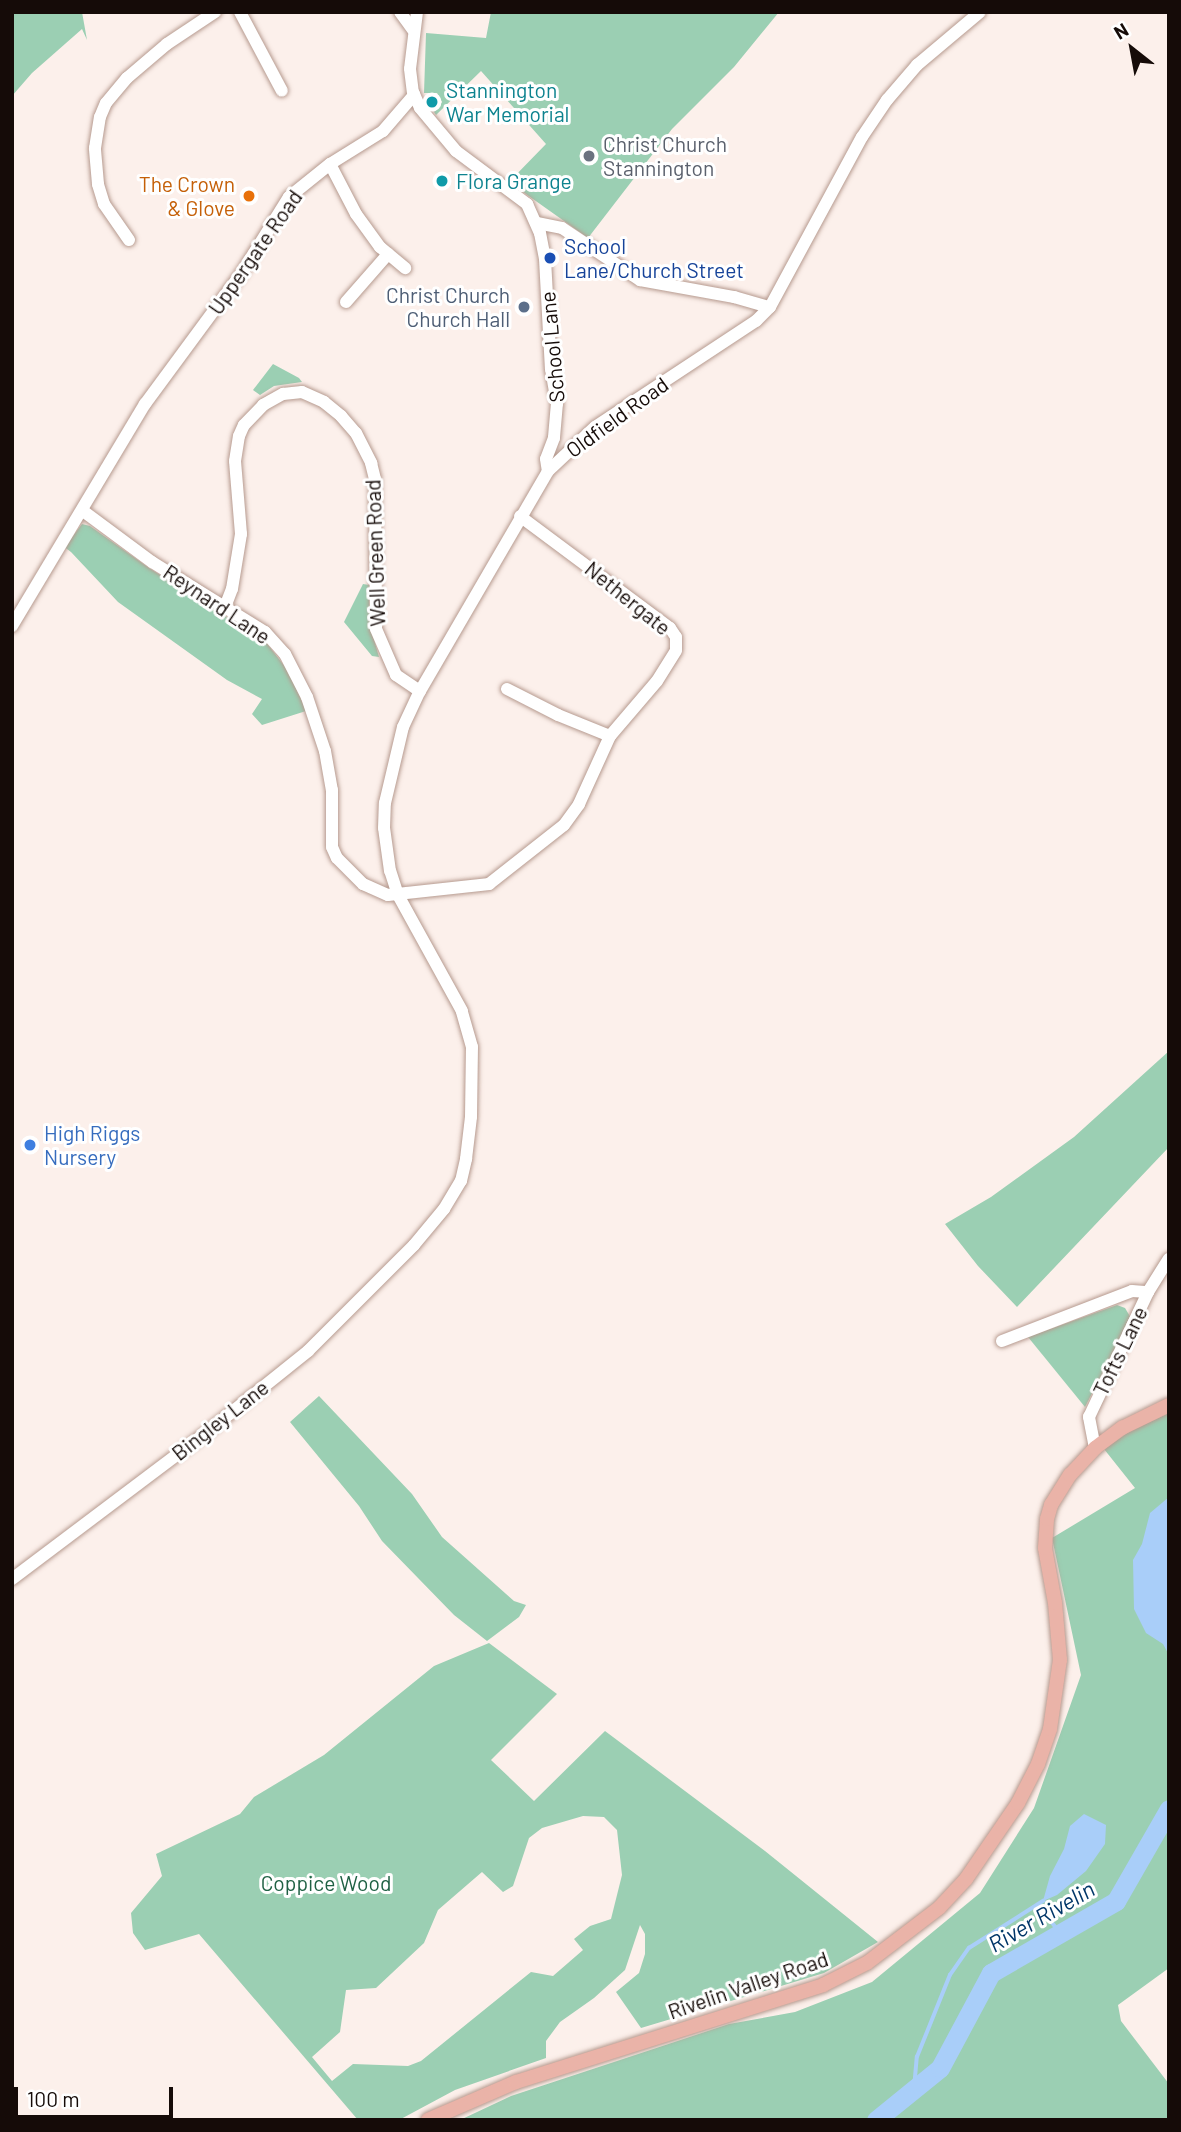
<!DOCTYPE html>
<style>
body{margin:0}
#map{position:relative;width:1181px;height:2132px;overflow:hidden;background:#fcf0eb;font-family:Barlow,sans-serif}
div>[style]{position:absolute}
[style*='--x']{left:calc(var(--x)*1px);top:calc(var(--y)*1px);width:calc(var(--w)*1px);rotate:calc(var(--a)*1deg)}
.green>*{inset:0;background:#9bcfb3}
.water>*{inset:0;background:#a9cef9}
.stream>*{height:3.5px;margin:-1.75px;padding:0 1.75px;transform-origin:1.75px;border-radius:1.75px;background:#a9cef9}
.river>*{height:19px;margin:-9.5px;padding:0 9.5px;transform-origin:9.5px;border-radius:9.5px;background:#a9cef9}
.roads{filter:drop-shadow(0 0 2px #b69a8f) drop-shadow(0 0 2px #b69a8f)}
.minor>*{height:12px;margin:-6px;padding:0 6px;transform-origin:6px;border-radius:6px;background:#fff}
.major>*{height:14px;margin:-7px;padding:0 7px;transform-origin:7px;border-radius:7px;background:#eab3a8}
.dots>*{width:19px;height:19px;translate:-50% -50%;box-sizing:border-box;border:4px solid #fff;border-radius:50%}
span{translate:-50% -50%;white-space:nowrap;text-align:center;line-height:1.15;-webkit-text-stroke:6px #fff;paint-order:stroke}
.culture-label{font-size:21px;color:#0d838f}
.left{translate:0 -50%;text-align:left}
.worship-label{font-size:21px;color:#5b616d}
.food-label{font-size:21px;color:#c56008}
.right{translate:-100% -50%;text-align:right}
.transit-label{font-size:21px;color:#164399}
.street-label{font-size:21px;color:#150b08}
.service-label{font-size:21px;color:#4e5e75}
.shop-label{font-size:21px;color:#366cbe}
.park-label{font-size:21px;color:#1f6144}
.water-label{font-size:23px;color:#003668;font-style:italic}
.frame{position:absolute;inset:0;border:14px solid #150b08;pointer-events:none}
.north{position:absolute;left:1097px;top:14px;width:70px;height:70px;-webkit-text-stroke:5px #fff;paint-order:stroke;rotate:329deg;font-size:19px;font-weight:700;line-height:28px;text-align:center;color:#150b08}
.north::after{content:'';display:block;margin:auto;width:24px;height:32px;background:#150b08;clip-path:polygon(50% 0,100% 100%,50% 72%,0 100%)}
.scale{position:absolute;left:14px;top:2087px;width:159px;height:32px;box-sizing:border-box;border:4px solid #150b08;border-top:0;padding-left:9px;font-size:21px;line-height:24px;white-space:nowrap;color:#150b08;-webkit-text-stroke:5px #fff;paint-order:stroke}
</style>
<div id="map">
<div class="green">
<i style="clip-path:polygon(12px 12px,82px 12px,87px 40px,82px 29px,32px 73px,12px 96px)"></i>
<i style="clip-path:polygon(491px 12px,779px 12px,734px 67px,672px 129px,588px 238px,509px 182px,546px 144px,481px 71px,436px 115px,434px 112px,442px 102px,437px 93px,424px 93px,426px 33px,486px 38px)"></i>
<i style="clip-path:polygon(273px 364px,299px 378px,302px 382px,274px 386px,260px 395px,253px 390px)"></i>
<i style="clip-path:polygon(82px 524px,90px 526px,149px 568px,265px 641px,289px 672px,306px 711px,262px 725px,252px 714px,262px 699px,227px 680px,118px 602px,71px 552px,59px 543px,70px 540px)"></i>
<i style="clip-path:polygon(363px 584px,369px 585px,370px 626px,379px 657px,372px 656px,344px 622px)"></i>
<i style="clip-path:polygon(1169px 1051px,1169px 1147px,1017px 1307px,978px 1266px,945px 1224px,991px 1197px,1074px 1137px)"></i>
<i style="clip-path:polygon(1117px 1305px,1125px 1308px,1131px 1318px,1085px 1407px,1028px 1337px)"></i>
<i style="clip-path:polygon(319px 1396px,412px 1494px,442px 1537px,514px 1601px,526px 1605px,519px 1617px,487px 1641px,454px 1615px,382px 1541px,359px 1506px,290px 1422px)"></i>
<i style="clip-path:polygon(1169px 1413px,1169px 1968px,1118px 2005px,1121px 2021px,1169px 2084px,1169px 2120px,460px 2120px,511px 2096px,729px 2024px,795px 2012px,872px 1982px,980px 1893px,1034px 1808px,1081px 1675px,1052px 1538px,1135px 1488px,1104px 1449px,1132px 1430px)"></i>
<i style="clip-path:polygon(evenodd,489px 1643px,557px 1694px,491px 1760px,534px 1801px,605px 1731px,765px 1851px,878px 1942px,824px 1973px,641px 2028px,616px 1992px,639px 1973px,645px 1954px,645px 1934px,640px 1925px,625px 1970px,594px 1998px,560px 2022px,546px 2041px,546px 2058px,455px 2090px,399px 2120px,358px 2120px,199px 1934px,145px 1950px,133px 1933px,131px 1913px,162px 1876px,156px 1854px,240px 1814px,254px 1797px,324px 1755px,434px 1666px,489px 1643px,583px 1816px,604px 1817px,617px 1830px,622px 1875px,611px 1919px,590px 1926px,574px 1939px,583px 1950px,553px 1976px,531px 1972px,421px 2061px,408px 2066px,353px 2064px,332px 2081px,312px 2057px,340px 2032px,346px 1990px,376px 1988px,424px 1943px,438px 1910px,482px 1872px,503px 1892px,513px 1886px,529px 1838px,542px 1828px,583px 1816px)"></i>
</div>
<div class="water">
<i style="clip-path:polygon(1169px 1497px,1169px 1655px,1163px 1644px,1146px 1633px,1134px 1609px,1133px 1560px,1142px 1544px,1150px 1513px)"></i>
<i style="clip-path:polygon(1084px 1814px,1106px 1825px,1105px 1844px,1086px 1871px,1057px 1895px,1043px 1901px,1050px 1876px,1064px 1849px,1070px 1826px)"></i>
</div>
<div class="stream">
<i style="--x:1038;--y:1905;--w:36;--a:51"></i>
<i style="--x:914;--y:2089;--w:32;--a:-85"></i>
<i style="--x:917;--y:2057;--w:88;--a:-68.1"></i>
<i style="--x:950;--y:1975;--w:33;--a:-55"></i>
<i style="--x:969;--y:1948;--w:88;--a:-32.4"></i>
</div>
<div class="river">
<i style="--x:876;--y:2120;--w:82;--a:-39.1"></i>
<i style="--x:940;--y:2068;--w:108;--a:-61.8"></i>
<i style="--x:991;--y:1973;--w:144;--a:-29.9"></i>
<i style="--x:1116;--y:1901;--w:106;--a:-60.1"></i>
</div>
<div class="roads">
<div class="minor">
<i style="--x:240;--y:12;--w:89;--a:62"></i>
<i style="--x:400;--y:12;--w:22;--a:54"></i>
<i style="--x:417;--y:12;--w:57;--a:97"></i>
<i style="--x:410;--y:69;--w:23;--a:83"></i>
<i style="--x:413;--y:92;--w:17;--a:66"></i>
<i style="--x:420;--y:108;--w:56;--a:50.1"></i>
<i style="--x:456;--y:151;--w:89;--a:36.7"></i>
<i style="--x:527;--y:204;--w:32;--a:66"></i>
<i style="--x:540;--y:233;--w:26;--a:79"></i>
<i style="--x:545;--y:259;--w:110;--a:86.9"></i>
<i style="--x:551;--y:369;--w:35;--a:80"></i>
<i style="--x:557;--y:403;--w:35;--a:95"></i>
<i style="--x:554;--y:438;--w:22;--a:111"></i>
<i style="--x:546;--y:459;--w:12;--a:81"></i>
<i style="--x:330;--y:164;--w:56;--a:62.5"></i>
<i style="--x:356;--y:214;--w:41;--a:54"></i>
<i style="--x:380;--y:247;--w:33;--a:40"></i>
<i style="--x:537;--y:223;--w:25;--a:11"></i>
<i style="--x:562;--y:228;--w:94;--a:33.7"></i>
<i style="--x:640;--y:280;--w:96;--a:10.3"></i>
<i style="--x:734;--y:297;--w:37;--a:16"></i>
<i style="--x:129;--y:240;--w:44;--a:-124.8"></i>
<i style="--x:104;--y:204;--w:21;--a:-107"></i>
<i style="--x:98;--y:184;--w:36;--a:-95"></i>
<i style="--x:95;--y:148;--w:31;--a:-81"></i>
<i style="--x:100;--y:117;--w:15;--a:-67"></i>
<i style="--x:106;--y:103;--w:33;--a:-50"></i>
<i style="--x:127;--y:78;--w:52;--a:-40.4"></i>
<i style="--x:167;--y:44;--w:58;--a:-33.7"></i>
<i style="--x:346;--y:302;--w:64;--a:-48.8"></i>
<i style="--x:83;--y:511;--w:86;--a:36.5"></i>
<i style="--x:152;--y:562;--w:133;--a:31.8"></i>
<i style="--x:265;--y:632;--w:30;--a:48"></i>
<i style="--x:285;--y:654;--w:48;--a:62.9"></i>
<i style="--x:307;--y:697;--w:57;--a:71.6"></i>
<i style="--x:325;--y:751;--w:40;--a:80"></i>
<i style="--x:332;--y:790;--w:57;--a:90"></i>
<i style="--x:332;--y:847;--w:12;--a:66"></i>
<i style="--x:337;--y:858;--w:37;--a:45"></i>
<i style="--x:363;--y:884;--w:27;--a:24"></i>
<i style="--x:388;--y:895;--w:102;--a:-6.2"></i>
<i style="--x:489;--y:884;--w:95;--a:-38.2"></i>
<i style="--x:564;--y:825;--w:26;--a:-54"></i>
<i style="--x:579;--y:804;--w:75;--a:-65.5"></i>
<i style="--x:610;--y:736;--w:72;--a:-49.5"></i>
<i style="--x:657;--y:681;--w:36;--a:-58"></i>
<i style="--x:676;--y:650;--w:13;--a:-90"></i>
<i style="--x:676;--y:637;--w:11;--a:-124"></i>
<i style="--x:670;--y:628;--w:187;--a:-143.3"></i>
<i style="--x:225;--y:607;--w:19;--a:-69"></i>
<i style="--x:232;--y:589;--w:56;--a:-80.7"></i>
<i style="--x:241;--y:534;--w:73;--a:-94.7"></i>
<i style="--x:235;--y:461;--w:25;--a:-81"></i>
<i style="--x:239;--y:436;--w:12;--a:-66"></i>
<i style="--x:244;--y:425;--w:28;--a:-46"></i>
<i style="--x:263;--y:405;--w:23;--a:-29"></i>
<i style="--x:283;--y:394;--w:19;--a:-6"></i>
<i style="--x:302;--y:392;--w:24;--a:24"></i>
<i style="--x:324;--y:402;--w:22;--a:39"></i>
<i style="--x:341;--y:416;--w:23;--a:49"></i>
<i style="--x:356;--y:433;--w:34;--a:63"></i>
<i style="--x:371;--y:463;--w:16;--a:76"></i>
<i style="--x:375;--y:479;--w:150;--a:89.6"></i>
<i style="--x:376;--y:629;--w:50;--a:66.5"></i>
<i style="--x:396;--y:675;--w:29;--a:34"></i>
<i style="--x:12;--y:626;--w:259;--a:-59.1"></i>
<i style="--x:145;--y:404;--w:162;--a:-53.6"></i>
<i style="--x:241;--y:274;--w:91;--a:-58.1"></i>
<i style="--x:289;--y:197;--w:53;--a:-38.8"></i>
<i style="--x:330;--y:164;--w:62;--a:-31.9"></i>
<i style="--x:383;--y:131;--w:48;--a:-49.3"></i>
<i style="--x:507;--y:689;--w:57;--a:27"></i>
<i style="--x:558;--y:715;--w:56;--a:22"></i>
<i style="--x:1002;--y:1341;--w:139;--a:-21"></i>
<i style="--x:1132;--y:1291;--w:16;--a:4"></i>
<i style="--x:1095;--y:1448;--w:32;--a:-101"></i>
<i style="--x:1089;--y:1417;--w:138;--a:-64.7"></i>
<i style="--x:1148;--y:1292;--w:39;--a:-58"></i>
<i style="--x:12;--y:1579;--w:238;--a:-37"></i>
<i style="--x:202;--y:1436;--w:136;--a:-38.7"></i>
<i style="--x:308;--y:1351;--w:150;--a:-45"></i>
<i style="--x:414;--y:1245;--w:47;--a:-50.2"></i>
<i style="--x:444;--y:1209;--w:33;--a:-59"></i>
<i style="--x:461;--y:1181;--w:23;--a:-77"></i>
<i style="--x:466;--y:1159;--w:42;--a:-83.2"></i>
<i style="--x:471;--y:1117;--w:70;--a:-89.2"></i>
<i style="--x:472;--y:1047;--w:37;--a:-106"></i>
<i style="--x:462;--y:1011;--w:132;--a:-118.9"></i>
<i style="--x:398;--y:895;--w:25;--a:-108"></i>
<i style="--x:390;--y:871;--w:43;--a:-97.9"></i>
<i style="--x:384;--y:828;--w:25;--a:-88"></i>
<i style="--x:385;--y:803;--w:78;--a:-76.7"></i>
<i style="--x:403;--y:727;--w:40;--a:-65"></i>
<i style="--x:420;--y:691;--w:255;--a:-59.8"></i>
<i style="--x:548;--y:471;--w:64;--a:-43.1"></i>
<i style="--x:595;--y:427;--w:193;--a:-33.4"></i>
<i style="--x:756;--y:321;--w:20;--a:-45"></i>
<i style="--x:770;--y:307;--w:193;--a:-61.6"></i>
<i style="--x:862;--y:137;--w:45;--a:-56"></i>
<i style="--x:887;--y:100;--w:46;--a:-49.4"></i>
<i style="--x:917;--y:65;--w:82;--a:-40.1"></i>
</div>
<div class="major">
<i style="--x:428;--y:2120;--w:96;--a:-23.4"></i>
<i style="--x:516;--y:2082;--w:322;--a:-17.5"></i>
<i style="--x:823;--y:1985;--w:49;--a:-26.6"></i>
<i style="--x:867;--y:1963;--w:91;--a:-37.4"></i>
<i style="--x:939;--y:1908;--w:40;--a:-47"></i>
<i style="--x:966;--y:1879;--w:92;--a:-55.6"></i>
<i style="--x:1018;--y:1803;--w:44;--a:-62.9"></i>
<i style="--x:1038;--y:1764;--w:37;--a:-71"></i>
<i style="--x:1050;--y:1729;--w:70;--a:-81.8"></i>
<i style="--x:1060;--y:1660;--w:57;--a:-95"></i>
<i style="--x:1055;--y:1603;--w:56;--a:-100.3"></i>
<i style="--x:1045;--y:1548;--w:29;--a:-86"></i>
<i style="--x:1047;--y:1519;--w:15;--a:-74"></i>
<i style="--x:1051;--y:1505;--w:36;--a:-58"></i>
<i style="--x:1070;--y:1475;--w:37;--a:-47"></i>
<i style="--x:1095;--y:1448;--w:34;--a:-37"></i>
<i style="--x:1122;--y:1428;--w:52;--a:-26.1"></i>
</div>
</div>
<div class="dots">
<i style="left:432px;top:102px;background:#0f9aa8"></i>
<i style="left:589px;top:156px;background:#6b7280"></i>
<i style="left:442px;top:181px;background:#0f9aa8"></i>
<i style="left:249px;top:196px;background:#e8710a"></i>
<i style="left:550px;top:258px;background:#1a4fb4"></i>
<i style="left:524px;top:307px;background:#5c6f8a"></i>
<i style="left:30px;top:1145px;background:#3f7fe0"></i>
</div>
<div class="culture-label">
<span class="left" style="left:446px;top:102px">Stannington<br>War Memorial</span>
<span class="left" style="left:456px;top:181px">Flora Grange</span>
</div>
<div class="worship-label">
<span class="left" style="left:603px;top:156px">Christ Church<br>Stannington</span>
</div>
<div class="food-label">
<span class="right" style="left:235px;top:196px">The Crown<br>&amp; Glove</span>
</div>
<div class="transit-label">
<span class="left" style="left:564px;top:258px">School<br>Lane/Church Street</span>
</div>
<div class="street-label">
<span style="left:255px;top:252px;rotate:-55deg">Uppergate Road</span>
<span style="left:552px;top:347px;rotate:-95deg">School Lane</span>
<span style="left:617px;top:417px;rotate:-36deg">Oldfield Road</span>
<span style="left:375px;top:553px;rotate:-92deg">Well Green Road</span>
<span style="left:628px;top:598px;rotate:39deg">Nethergate</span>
<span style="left:217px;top:604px;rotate:34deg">Reynard Lane</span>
<span style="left:1120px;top:1351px;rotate:-64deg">Tofts Lane</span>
<span style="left:220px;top:1420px;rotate:-38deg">Bingley Lane</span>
<span style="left:748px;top:1985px;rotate:-19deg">Rivelin Valley Road</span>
</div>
<div class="service-label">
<span class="right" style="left:510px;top:307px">Christ Church<br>Church Hall</span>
</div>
<div class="shop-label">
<span class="left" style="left:44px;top:1145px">High Riggs<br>Nursery</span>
</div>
<div class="park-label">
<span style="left:326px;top:1883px">Coppice Wood</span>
</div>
<div class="water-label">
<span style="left:1041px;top:1916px;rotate:-30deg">River Rivelin</span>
</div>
<div class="frame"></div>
<div class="north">N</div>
<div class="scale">100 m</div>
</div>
